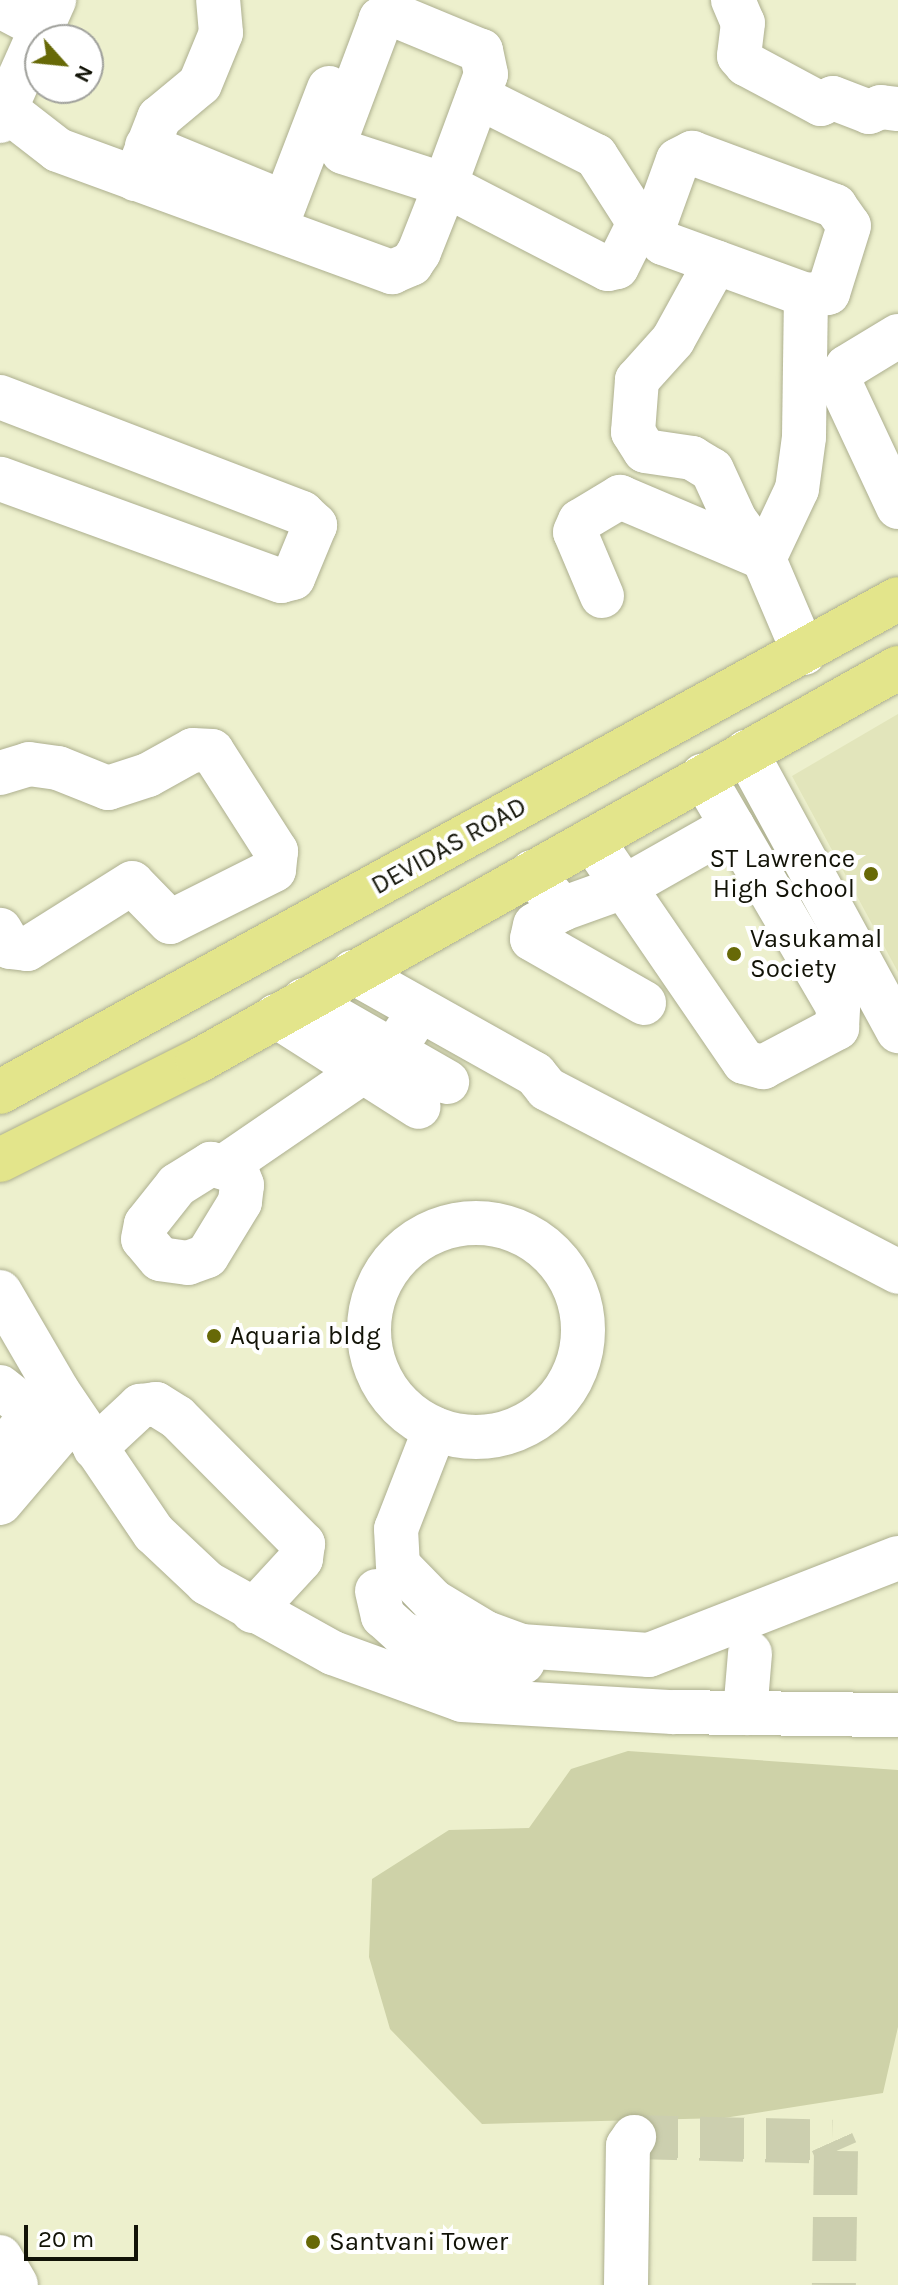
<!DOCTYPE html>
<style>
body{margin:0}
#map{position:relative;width:898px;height:2285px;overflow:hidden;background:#edf0cd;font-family:Karla,sans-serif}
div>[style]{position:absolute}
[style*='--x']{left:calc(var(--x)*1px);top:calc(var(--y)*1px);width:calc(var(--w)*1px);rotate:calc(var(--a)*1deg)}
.built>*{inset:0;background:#e2e5bb}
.green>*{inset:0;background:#ced2a8}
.minor-tunnel>*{height:44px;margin-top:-22px;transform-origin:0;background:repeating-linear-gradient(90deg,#cccfaf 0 44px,transparent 0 66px)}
.roads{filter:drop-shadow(0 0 2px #adaf8f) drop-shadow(0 0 2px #adaf8f)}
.minor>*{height:44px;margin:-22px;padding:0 22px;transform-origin:22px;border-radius:22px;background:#fff}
.minor>.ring{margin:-22px;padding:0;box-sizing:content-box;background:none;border:44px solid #fff;border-radius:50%}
.major>*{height:44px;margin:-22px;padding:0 22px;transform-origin:22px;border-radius:22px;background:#e3e58b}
.dots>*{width:22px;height:22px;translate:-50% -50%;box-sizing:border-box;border:4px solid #fff;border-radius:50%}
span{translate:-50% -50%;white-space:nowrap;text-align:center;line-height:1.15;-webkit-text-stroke:8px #fff;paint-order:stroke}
.street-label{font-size:26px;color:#121307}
.poi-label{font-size:26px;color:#121307}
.right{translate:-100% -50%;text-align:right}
.left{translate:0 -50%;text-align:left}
.north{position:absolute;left:24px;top:24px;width:80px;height:80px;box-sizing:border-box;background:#fff;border:2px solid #a0a19c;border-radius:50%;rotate:117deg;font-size:22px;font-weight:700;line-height:32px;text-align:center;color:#121307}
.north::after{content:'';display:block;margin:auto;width:28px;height:36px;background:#676907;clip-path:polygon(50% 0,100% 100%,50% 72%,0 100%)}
.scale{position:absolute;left:24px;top:2225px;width:114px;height:36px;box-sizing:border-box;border:4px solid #121307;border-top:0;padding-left:10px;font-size:24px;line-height:28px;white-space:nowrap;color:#121307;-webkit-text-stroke:6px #fff;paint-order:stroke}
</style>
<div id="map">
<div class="built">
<i style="clip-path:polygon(898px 714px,898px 972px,792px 776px)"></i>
</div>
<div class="green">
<i style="clip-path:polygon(628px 1751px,898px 1770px,898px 2027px,883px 2093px,724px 2118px,482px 2124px,390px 2029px,369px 1957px,372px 1879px,449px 1830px,529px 1828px,571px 1769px)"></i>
</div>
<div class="minor-tunnel">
<i style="--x:634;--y:2137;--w:198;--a:1.4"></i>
<i style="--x:832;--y:2142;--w:10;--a:66"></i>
<i style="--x:836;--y:2151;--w:134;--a:90.9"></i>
</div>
<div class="roads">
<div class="minor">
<i style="--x:733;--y:0;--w:25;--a:67"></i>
<i style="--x:743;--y:23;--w:33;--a:97"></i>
<i style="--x:739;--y:56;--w:11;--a:49"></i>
<i style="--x:746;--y:64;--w:85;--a:28.1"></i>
<i style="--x:821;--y:104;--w:13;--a:-27"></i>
<i style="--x:833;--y:98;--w:39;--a:21"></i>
<i style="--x:869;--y:112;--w:13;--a:-23"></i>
<i style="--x:881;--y:107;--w:17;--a:7"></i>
<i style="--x:0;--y:6;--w:47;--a:27.6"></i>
<i style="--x:0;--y:105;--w:73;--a:37.8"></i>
<i style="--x:58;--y:150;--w:356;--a:20.1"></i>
<i style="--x:392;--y:272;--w:21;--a:-23"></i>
<i style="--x:411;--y:264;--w:14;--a:-56"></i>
<i style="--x:419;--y:252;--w:62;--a:-68.4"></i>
<i style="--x:442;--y:194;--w:9;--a:-72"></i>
<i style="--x:445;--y:185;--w:118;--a:-69.7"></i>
<i style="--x:486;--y:74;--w:24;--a:-102"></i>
<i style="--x:481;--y:51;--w:94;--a:-157.5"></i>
<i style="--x:394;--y:15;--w:14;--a:163"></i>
<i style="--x:381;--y:19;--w:125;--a:110.6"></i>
<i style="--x:337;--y:136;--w:17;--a:69"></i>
<i style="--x:343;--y:152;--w:107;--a:17.9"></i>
<i style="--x:445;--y:185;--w:183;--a:27.3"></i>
<i style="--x:608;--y:269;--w:9;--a:-13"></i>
<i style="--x:617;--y:267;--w:49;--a:-63.4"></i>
<i style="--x:639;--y:223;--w:80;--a:-122.7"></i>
<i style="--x:596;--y:156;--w:132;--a:-153.4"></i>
<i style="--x:0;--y:121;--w:133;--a:-65.9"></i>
<i style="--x:147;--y:146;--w:149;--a:22.4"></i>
<i style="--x:135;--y:179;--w:66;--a:-68.5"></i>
<i style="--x:159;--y:118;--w:53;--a:-39.7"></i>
<i style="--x:200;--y:84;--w:55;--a:-67.6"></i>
<i style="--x:221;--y:33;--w:33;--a:-95"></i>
<i style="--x:275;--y:229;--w:151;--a:-69"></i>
<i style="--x:716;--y:262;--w:89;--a:118.9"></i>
<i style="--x:673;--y:340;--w:54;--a:132"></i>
<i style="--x:637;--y:380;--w:52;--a:94.4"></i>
<i style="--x:633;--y:432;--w:22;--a:58"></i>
<i style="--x:645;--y:451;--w:48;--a:8.5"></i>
<i style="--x:692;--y:458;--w:23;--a:31"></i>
<i style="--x:712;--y:470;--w:55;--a:65.3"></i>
<i style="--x:735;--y:520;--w:49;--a:53.4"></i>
<i style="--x:898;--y:336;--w:60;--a:148.7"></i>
<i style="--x:847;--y:367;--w:17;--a:114"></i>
<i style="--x:840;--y:383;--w:137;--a:64.9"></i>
<i style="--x:0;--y:397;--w:324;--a:21"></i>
<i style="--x:302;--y:513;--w:18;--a:43"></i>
<i style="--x:315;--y:525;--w:57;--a:112.5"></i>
<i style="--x:293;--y:578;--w:12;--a:166"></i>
<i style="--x:281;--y:581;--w:299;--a:-160"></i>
<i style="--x:602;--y:596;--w:69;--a:-112.9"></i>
<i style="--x:575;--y:532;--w:12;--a:-66"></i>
<i style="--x:580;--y:521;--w:47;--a:-31"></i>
<i style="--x:620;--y:497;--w:151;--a:23"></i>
<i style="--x:804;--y:653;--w:102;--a:-113.1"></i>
<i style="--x:764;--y:559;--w:77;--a:-64.8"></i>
<i style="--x:797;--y:489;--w:52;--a:-82.3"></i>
<i style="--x:804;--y:437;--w:142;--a:-89.2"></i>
<i style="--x:806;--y:295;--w:152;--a:-160"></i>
<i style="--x:663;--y:243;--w:17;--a:-126"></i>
<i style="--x:653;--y:229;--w:73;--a:-70.1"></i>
<i style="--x:678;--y:160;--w:16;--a:-27"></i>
<i style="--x:692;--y:153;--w:153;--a:20.3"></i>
<i style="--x:835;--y:206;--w:24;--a:55"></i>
<i style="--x:849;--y:226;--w:70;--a:107.4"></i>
<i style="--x:828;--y:293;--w:22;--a:175"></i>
<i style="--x:746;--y:752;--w:318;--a:61.4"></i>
<i style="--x:0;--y:773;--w:30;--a:-17"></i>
<i style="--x:29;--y:764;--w:29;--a:8"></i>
<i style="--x:58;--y:768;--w:54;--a:21.8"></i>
<i style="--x:108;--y:788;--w:42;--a:-18"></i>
<i style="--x:148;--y:775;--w:51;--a:-29.1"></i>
<i style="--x:193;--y:750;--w:19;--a:3"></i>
<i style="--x:212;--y:751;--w:119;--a:57.4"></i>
<i style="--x:276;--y:851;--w:19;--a:96"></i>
<i style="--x:274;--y:870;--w:116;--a:153.4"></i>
<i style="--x:170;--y:922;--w:54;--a:-134.3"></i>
<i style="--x:132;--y:883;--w:124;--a:147.8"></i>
<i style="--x:27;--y:949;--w:17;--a:-173"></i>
<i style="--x:10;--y:947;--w:20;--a:-120"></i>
<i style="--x:592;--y:840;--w:269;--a:55.6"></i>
<i style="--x:744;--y:1062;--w:20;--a:15"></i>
<i style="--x:763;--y:1067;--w:84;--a:-27.8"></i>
<i style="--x:837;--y:1028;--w:21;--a:-87"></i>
<i style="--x:838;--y:1007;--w:268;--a:-120.3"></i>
<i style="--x:532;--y:872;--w:48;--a:51"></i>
<i style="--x:562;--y:909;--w:68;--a:-19.8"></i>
<i style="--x:626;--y:886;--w:122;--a:-29.5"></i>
<i style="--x:562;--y:909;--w:31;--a:149"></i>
<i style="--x:535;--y:925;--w:14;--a:102"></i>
<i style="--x:532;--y:939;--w:129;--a:29.7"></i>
<i style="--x:353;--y:972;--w:209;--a:29.3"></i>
<i style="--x:535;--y:1074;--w:19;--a:51"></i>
<i style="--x:547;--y:1089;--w:396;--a:27.5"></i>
<i style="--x:304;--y:1000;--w:165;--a:29.8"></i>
<i style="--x:276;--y:1016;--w:169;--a:32.5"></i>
<i style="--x:211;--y:1164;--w:27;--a:17"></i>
<i style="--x:237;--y:1172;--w:14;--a:69"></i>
<i style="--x:242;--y:1185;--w:17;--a:97"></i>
<i style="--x:240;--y:1202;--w:63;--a:121.4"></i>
<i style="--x:207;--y:1256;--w:20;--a:160"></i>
<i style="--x:188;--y:1263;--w:28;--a:-172"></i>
<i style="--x:160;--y:1259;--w:26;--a:-130"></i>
<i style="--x:143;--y:1239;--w:15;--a:-79"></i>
<i style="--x:146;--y:1224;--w:50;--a:-51.5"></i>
<i style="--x:177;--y:1185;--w:40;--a:-32"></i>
<i style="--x:225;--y:1166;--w:204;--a:-34.4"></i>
<i style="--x:393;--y:1051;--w:49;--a:-56.6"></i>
<i class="ring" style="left:369px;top:1223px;width:170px;height:170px"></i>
<i style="--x:0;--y:1292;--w:113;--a:59.8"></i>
<i style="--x:57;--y:1390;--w:173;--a:55.9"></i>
<i style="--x:154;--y:1533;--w:73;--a:43.3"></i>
<i style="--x:207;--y:1583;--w:144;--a:29.1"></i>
<i style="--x:333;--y:1653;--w:137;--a:20"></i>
<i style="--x:462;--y:1700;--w:211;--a:3.3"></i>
<i style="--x:673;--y:1712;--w:225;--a:0.8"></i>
<i style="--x:0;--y:1387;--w:42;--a:38.2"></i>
<i style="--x:33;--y:1413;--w:53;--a:128.8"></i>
<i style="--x:435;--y:1429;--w:107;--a:111.3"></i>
<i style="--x:396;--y:1529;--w:36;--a:87"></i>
<i style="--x:398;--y:1565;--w:50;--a:45.8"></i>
<i style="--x:433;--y:1601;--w:62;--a:31.1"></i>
<i style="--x:486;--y:1633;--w:37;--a:20"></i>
<i style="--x:521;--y:1646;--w:128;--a:4"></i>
<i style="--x:649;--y:1655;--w:267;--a:-21.3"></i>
<i style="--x:95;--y:1448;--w:62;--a:-43"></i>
<i style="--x:140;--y:1406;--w:16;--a:-7"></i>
<i style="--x:156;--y:1404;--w:25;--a:32"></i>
<i style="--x:177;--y:1417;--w:179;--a:45.2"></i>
<i style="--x:303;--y:1544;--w:15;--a:98"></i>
<i style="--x:301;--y:1559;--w:71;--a:132.7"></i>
<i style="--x:0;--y:1503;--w:114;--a:-49.6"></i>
<i style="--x:377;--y:1591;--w:26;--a:77"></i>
<i style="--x:383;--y:1616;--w:27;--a:42"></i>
<i style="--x:403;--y:1634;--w:78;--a:19.4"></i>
<i style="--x:477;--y:1660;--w:46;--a:2.5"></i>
<i style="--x:745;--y:1713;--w:60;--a:-85.2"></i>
<i style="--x:0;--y:2257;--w:32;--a:60"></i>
<i style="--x:626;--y:2285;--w:139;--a:-89.2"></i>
<i style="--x:628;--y:2146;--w:11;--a:-56"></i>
</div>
<div class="major">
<i style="--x:0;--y:1092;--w:1024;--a:-28.77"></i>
<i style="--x:0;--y:1160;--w:221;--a:-26.6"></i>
<i style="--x:198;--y:1061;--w:803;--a:-29.31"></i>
</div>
</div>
<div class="dots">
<i style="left:871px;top:874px;background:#676907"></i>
<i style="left:734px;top:954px;background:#676907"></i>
<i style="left:214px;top:1336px;background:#676907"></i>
<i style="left:313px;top:2242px;background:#676907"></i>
</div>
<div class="street-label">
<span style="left:449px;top:846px;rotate:-29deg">DEVIDAS ROAD</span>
</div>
<div class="poi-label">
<span class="right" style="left:855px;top:874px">ST Lawrence<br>High School</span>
<span class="left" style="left:750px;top:954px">Vasukamal<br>Society</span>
<span class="left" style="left:230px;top:1336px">Aquaria bldg</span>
<span class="left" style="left:329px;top:2242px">Santvani Tower</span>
</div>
<div class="north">N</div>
<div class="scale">20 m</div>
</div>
